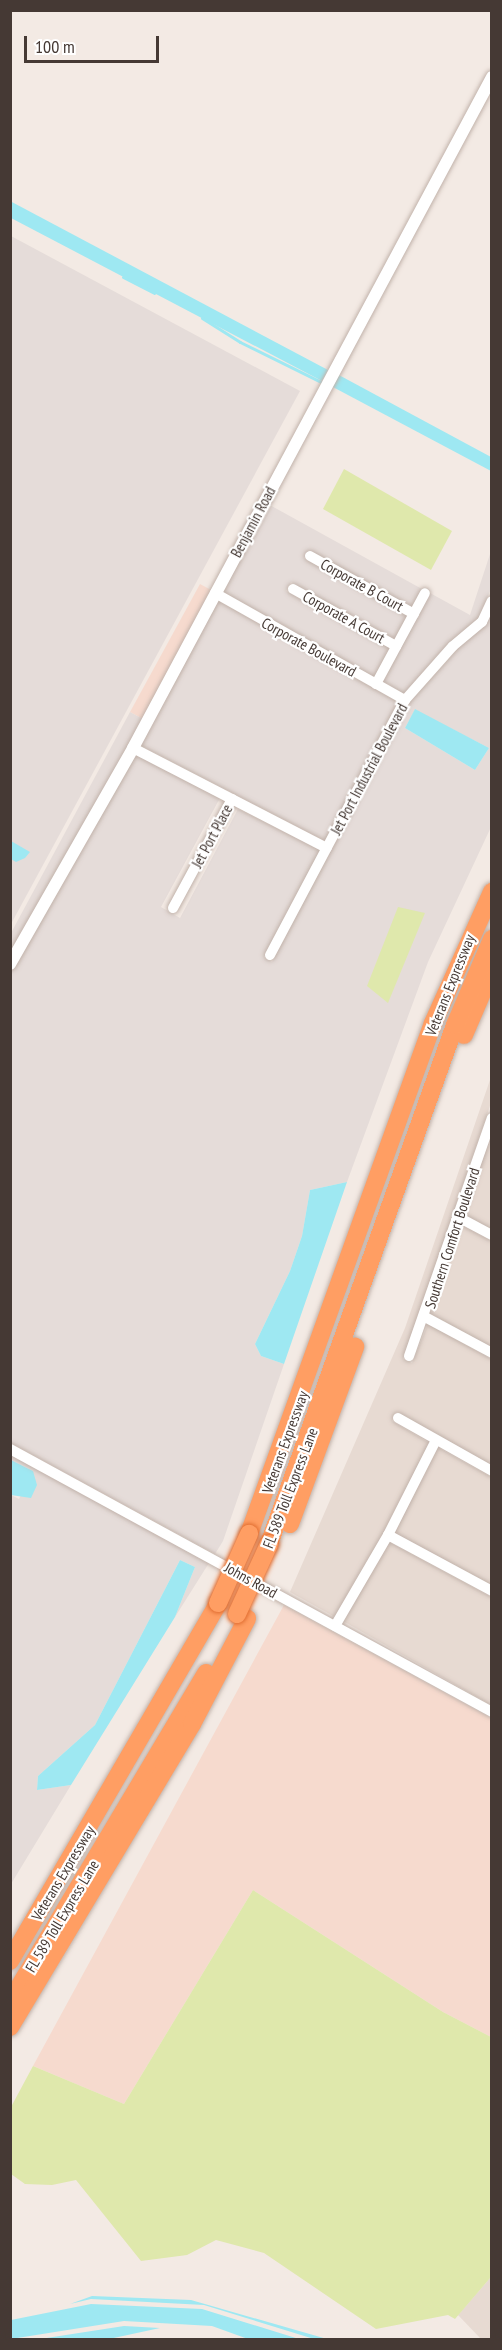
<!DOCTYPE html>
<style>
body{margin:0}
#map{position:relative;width:502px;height:2350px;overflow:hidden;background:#f3eae4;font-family:"PT Sans Narrow",sans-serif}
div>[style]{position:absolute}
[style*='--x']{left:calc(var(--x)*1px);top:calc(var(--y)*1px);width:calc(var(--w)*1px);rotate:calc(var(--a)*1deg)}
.residential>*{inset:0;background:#e7dad2}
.commercial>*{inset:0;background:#f6dace}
.industrial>*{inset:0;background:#e5dcd9}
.green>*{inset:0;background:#dfe8ac}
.water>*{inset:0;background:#9ee8f2}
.stream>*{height:3px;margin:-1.5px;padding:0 1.5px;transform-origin:1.5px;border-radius:1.5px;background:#9ee8f2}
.roads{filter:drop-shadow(0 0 2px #c1b2aa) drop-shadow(0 0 2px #c1b2aa)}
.minor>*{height:10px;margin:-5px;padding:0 5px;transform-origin:5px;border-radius:5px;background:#fff}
.tertiary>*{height:12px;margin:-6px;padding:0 6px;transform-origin:6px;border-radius:6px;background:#fff}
.motorway>*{height:18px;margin:-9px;padding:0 9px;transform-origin:9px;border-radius:9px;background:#ff9e63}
.bridges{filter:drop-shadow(0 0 2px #e16d30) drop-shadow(0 0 2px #e16d30)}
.motorway-bridge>*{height:18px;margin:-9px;padding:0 9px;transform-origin:9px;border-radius:9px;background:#ff9e63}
span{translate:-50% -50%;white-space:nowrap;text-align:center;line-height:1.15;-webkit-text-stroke:4.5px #fff;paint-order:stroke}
.street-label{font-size:15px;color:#453934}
.frame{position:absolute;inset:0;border:12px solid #453934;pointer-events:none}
.scale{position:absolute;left:24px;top:36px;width:135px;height:27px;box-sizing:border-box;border:3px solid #453934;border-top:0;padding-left:8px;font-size:18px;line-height:21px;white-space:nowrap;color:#453934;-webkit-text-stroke:4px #fff;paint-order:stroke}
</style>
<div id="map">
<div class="residential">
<i style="clip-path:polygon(491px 1077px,491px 1103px,403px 1359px,412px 1363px,428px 1324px,491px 1359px,491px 1465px,397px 1412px,392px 1421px,429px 1443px,384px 1533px,335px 1617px,290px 1592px,405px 1328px)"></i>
<i style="clip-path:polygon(491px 1133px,491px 1229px,464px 1215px)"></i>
<i style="clip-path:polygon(461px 1225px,491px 1241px,491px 1347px,431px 1314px)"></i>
<i style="clip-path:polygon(437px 1447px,491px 1477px,491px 1585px,394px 1533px)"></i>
<i style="clip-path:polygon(389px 1542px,491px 1597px,491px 1705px,343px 1621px)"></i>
<i style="clip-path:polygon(491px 2277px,491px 2339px,481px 2339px,458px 2315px)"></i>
</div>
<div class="commercial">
<i style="clip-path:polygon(200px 584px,211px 590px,143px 719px,130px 712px)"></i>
<i style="clip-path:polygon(284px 1605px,491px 1718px,491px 2037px,443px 2012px,253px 1890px,124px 2104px,33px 2066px)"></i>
</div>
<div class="industrial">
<i style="clip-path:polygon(11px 236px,300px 391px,11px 924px)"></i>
<i style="clip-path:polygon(268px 504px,422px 589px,412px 607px,309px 550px,304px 558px,407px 616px,395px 639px,291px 582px,286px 591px,390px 648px,374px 677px,222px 591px)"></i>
<i style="clip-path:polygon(491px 551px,491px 589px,478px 619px,404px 694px,383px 681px,430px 593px,470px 615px)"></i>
<i style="clip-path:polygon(217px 600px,398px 702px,325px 841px,140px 745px)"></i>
<i style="clip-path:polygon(evenodd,491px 612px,491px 827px,428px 962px,347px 1182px,310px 1190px,302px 1236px,290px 1271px,255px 1344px,261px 1356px,284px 1364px,223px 1541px,215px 1554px,11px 1443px,11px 973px,135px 754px,220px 798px,161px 907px,180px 918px,238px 809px,320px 850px,264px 957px,272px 962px,409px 703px,491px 612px,415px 710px,489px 748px,475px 770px,405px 728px,415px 710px)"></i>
<i style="clip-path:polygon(130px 712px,143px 719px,11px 954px,11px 933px)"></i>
<i style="clip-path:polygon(11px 1455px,209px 1563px,175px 1617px,195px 1567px,180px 1560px,95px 1725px,38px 1776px,37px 1790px,71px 1785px,11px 1884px,11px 1495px,19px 1499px,33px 1471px,11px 1460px)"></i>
</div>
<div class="green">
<i style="clip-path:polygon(344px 469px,452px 531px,431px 570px,323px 509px)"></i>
<i style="clip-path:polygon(398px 907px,425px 913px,388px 1003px,367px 986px)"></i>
<i style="clip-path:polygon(253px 1890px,443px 2012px,491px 2037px,491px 2277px,455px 2319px,448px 2315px,376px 2329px,264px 2253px,216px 2240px,187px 2255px,141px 2261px,76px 2180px,52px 2185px,25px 2184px,11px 2174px,11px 2107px,33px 2066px,124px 2104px)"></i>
</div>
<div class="water">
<i style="clip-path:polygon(10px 201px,328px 370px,322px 381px,11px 218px)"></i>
<i style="clip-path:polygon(337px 374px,491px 457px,491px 471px,331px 386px)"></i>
<i style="clip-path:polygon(415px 709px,489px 748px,475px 770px,405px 728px)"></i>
<i style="clip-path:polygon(11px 841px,30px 852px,25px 858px,16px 862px,11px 859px)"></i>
<i style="clip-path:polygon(347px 1182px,284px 1364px,261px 1356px,255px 1344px,290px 1271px,302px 1236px,310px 1190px)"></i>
<i style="clip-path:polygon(11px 1460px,33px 1471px,37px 1485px,31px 1498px,11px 1495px)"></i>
<i style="clip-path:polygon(180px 1560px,195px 1567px,175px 1617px,71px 1785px,37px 1790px,38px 1776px,95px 1725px)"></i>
<i style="clip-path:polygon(92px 2296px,191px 2300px,327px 2339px,314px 2339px,204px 2305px,91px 2299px,70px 2304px)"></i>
<i style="clip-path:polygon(91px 2304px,202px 2309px,299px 2339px,248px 2339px,212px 2326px,124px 2321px,11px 2339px,11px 2320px)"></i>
<i style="clip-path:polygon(124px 2326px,160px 2328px,109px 2339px,40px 2339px)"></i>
</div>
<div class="stream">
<i style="--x:123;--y:277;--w:35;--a:27"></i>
<i style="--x:202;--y:318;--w:45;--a:32.3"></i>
<i style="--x:240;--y:342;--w:93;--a:26.3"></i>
</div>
<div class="roads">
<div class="minor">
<i style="--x:310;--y:556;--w:119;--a:29.1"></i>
<i style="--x:293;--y:589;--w:118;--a:29"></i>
<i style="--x:215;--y:593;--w:218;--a:29.4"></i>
<i style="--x:376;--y:684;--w:103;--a:-61.7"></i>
<i style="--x:133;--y:748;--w:218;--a:27.3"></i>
<i style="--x:173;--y:908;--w:124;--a:-61.6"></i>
<i style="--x:270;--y:955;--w:289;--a:-62.1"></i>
<i style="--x:405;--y:700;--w:72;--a:-48.4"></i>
<i style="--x:453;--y:646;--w:38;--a:-40"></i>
<i style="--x:482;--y:622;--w:23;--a:-65"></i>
<i style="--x:458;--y:1217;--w:38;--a:28"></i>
<i style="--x:425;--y:1317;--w:76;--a:28.2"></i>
<i style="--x:409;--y:1356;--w:252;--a:-70.8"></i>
<i style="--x:398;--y:1418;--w:108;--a:29.4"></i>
<i style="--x:10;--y:1449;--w:549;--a:28.62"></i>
<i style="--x:388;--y:1535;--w:118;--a:28.3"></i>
<i style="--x:335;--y:1626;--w:105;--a:-59.8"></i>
<i style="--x:388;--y:1535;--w:106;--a:-63.2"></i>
</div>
<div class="tertiary">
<i style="--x:10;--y:964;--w:249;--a:-60.3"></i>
<i style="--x:133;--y:748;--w:761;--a:-61.85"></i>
</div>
<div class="motorway">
<i style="--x:464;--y:1035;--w:71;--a:-66.7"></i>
<i style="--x:290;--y:1524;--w:189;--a:-69.8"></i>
<i style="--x:249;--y:1534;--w:543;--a:-70.2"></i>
<i style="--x:433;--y:1023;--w:144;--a:-65.8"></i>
<i style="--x:269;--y:1544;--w:551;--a:-70.28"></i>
<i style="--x:455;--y:1025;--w:94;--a:-66.7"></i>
<i style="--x:10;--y:1961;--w:414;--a:-59.8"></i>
<i style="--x:10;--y:2002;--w:383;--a:-59.2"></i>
<i style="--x:10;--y:2027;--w:353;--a:-59"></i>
<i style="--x:192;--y:1724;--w:119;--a:-62.4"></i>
</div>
</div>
<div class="bridges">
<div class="motorway-bridge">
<i style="--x:218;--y:1603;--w:76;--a:-65.8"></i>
<i style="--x:237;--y:1614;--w:77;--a:-65.4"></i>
</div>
</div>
<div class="street-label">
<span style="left:253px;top:522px;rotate:-62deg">Benjamin Road</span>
<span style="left:362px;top:585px;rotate:29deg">Corporate B Court</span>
<span style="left:344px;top:617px;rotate:29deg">Corporate A Court</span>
<span style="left:309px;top:647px;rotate:29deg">Corporate Boulevard</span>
<span style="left:369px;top:769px;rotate:-62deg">Jet Port Industrial Boulevard</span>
<span style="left:212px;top:836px;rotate:-62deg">Jet Port Place</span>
<span style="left:450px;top:985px;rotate:-68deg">Veterans Expressway</span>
<span style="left:452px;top:1238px;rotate:-72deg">Southern Comfort Boulevard</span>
<span style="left:285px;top:1442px;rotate:-70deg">Veterans Expressway</span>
<span style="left:290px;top:1488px;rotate:-69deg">FL 589 Toll Express Lane</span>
<span style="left:251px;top:1580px;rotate:29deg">Johns Road</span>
<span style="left:63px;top:1873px;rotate:-59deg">Veterans Expressway</span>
<span style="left:62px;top:1916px;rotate:-59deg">FL 589 Toll Express Lane</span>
</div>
<div class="frame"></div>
<div class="scale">100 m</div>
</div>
